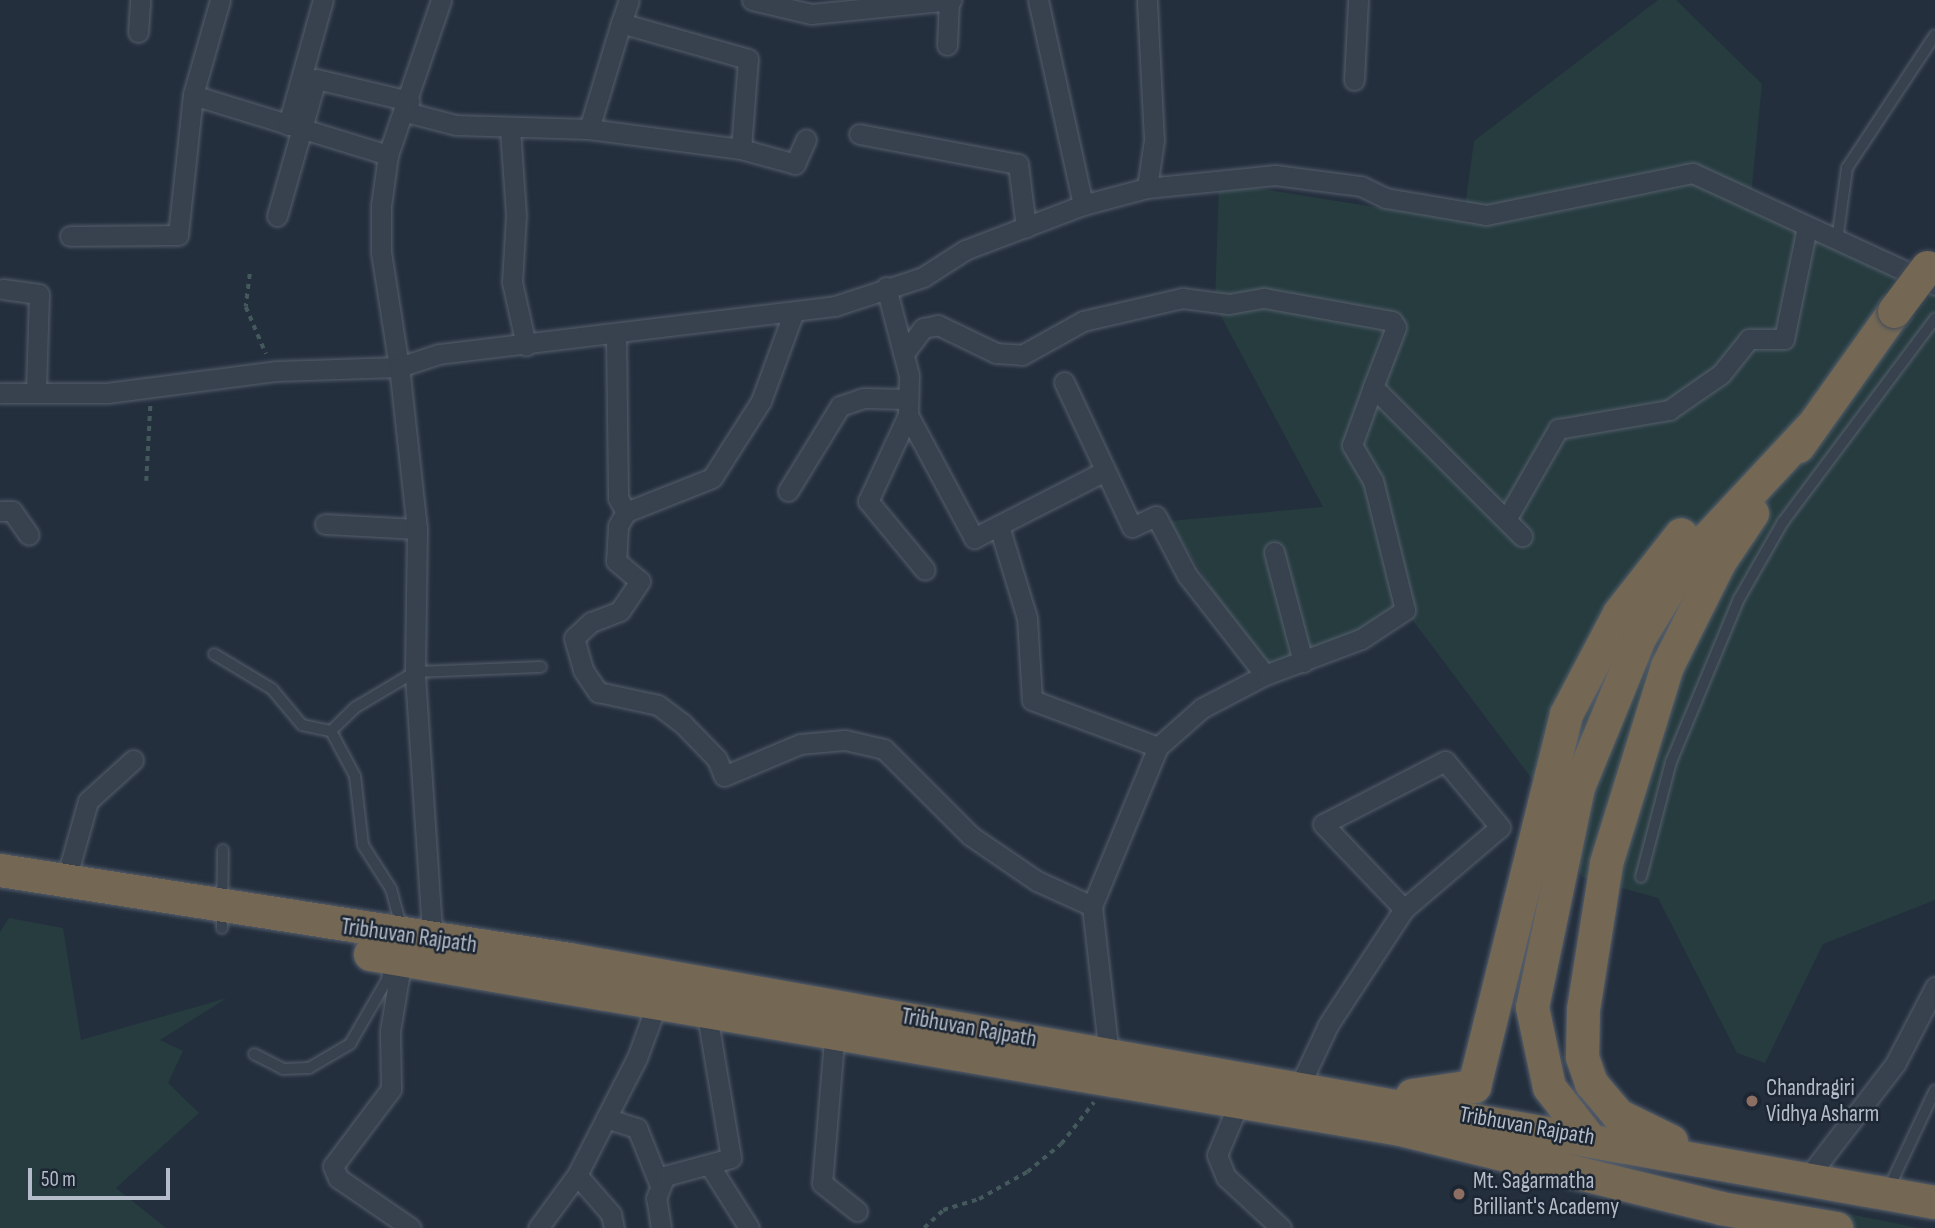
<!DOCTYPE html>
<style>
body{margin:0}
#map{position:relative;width:1935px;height:1228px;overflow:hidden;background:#242f3e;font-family:"Sofia Sans Condensed",sans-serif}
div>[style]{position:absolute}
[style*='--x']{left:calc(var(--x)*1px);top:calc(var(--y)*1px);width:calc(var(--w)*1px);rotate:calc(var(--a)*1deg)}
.green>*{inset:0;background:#263c3f}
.path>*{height:3.5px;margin-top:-1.75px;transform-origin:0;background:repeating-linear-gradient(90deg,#44595c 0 5px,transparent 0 10px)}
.roads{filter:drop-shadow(0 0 2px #565f6c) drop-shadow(0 0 2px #565f6c)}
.lane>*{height:10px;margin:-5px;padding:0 5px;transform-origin:5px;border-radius:5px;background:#38414e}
.street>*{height:19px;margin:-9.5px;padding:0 9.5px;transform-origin:9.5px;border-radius:9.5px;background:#38414e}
.highway>*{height:33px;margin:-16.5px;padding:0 16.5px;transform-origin:16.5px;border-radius:16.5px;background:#746855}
.bridges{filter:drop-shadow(0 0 2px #434c59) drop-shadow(0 0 2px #434c59)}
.highway-bridge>*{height:33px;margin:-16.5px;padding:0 16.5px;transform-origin:16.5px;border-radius:16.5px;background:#746855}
.dots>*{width:19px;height:19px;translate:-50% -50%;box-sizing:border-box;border:4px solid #1d2633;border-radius:50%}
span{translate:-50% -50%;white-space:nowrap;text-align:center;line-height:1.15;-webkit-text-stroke:5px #1d2633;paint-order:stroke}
.street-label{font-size:23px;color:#b4bcc9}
.poi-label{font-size:23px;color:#b4bcc9}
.left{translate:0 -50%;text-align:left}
.scale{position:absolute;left:28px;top:1168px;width:142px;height:32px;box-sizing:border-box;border:4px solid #b4bcc9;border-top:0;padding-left:9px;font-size:21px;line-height:24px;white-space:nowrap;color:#b4bcc9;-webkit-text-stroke:5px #1d2633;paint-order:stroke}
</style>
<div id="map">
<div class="green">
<i style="clip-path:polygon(1658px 0,1676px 0,1762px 84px,1750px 206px,1935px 272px,1935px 900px,1823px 944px,1765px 1063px,1737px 1053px,1658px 898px,1582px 877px,1532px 779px,1405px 610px,1265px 675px,1169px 521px,1323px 507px,1215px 305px,1219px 182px,1463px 221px,1474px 141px)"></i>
<i style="clip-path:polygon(9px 918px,63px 928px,81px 1040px,227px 998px,160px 1040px,183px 1051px,168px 1083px,199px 1113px,116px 1188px,166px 1228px,0 1228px,0 932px)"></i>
<i style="clip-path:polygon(1824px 1209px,1919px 1228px,1805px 1228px)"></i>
</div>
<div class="path">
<i style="--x:250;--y:274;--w:33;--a:97"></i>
<i style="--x:246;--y:307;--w:51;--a:66.9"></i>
<i style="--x:146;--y:481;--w:75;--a:-86.9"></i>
<i style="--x:924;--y:1228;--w:26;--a:-43"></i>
<i style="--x:943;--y:1210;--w:38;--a:-17"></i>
<i style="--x:979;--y:1199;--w:55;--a:-29.4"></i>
<i style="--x:1027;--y:1172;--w:44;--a:-39.5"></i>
<i style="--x:1061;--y:1144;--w:53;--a:-51.8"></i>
</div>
<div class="roads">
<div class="lane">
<i style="--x:1837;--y:241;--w:74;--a:-82.2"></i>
<i style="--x:1847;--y:168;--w:159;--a:-56.5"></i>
<i style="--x:214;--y:654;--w:68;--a:31.1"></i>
<i style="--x:272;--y:689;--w:47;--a:50.2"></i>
<i style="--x:302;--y:725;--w:30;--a:12"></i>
<i style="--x:1641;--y:877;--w:119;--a:-75.4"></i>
<i style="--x:1671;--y:762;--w:177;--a:-67.4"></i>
<i style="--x:1739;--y:599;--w:89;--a:-60.3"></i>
<i style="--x:1783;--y:522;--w:254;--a:-53.2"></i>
<i style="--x:401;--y:926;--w:38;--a:-105"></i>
<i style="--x:391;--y:889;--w:52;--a:-122.5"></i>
<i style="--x:363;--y:845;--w:69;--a:-96.6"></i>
<i style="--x:355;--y:776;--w:51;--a:-118.1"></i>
<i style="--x:331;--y:731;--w:35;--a:-44"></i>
<i style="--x:356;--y:707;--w:69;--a:-30.7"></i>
<i style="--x:415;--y:672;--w:126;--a:-2.3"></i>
<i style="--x:222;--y:928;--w:78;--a:-89.3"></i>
<i style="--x:254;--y:1054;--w:33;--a:27"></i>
<i style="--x:283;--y:1069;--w:26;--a:-2"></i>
<i style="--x:309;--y:1068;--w:48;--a:-30.3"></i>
<i style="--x:350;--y:1044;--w:74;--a:-60"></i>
<i style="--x:387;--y:980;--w:19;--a:-81"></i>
<i style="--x:1888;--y:1190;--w:110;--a:-64.8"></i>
</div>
<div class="street">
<i style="--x:220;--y:0;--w:99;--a:105.9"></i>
<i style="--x:193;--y:95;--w:204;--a:17.1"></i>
<i style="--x:752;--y:0;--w:61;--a:13.3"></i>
<i style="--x:811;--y:14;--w:141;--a:-5.7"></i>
<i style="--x:1038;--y:0;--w:210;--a:77.6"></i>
<i style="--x:621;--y:23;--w:24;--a:-71"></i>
<i style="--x:138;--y:32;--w:32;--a:-86"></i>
<i style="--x:947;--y:45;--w:44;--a:-87.4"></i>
<i style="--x:1354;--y:80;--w:80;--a:-87.1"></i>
<i style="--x:406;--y:112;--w:52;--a:14.6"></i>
<i style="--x:456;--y:125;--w:133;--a:1.7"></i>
<i style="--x:589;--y:129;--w:153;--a:7.5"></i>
<i style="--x:741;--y:149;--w:90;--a:-85.6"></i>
<i style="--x:748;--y:59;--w:132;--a:-164.2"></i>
<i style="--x:621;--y:23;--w:111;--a:106.8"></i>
<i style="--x:288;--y:125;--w:130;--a:-74.4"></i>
<i style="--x:510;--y:129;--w:86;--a:86"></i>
<i style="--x:516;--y:215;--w:67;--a:93.4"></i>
<i style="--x:512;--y:282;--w:65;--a:77.5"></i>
<i style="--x:859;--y:134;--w:162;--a:10.7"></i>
<i style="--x:1018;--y:164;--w:64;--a:82.8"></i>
<i style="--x:741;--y:149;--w:56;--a:15.5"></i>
<i style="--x:795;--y:164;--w:27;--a:-66"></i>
<i style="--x:1147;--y:188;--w:129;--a:-5.8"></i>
<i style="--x:1275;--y:175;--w:87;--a:7.3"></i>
<i style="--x:1361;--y:186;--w:28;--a:26"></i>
<i style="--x:1386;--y:198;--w:101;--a:9.6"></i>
<i style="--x:1486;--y:215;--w:211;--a:-11.5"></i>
<i style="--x:1693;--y:173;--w:267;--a:24.8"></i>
<i style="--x:277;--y:216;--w:142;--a:-74.1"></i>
<i style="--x:316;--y:79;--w:96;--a:13.3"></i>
<i style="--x:70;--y:236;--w:108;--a:-0.5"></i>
<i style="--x:178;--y:235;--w:141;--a:-83.9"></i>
<i style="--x:886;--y:287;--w:91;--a:75.4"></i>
<i style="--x:909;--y:375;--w:40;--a:91.4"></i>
<i style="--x:908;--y:415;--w:140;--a:61.8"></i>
<i style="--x:974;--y:538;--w:147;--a:-27.1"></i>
<i style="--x:3;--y:289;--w:36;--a:8"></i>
<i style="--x:39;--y:294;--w:97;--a:91.8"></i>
<i style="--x:793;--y:314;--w:93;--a:110.2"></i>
<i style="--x:761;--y:401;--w:91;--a:122.5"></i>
<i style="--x:712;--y:478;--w:92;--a:158.4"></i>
<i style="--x:626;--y:512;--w:16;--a:120"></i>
<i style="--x:618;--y:526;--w:35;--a:93"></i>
<i style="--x:616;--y:561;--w:31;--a:40"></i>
<i style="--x:640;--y:581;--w:36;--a:124"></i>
<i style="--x:620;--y:611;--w:31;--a:159"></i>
<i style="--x:591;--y:622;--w:23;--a:137"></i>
<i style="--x:574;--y:638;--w:33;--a:74"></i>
<i style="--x:583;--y:670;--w:27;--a:56"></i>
<i style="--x:598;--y:692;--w:61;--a:12.2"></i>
<i style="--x:658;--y:705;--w:30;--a:37"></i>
<i style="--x:682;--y:723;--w:50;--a:45.8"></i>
<i style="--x:717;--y:759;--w:18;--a:68"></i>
<i style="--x:724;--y:776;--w:82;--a:-22.8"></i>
<i style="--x:800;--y:744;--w:45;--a:-5.1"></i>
<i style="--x:845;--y:740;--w:40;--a:13"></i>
<i style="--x:884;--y:749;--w:123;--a:45"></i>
<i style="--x:971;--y:836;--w:80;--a:34.3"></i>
<i style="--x:1037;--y:881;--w:60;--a:24.4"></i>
<i style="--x:616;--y:333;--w:165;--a:89.3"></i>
<i style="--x:618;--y:498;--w:16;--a:60"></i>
<i style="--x:905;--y:352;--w:30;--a:-53"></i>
<i style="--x:923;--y:328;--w:15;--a:-11"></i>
<i style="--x:938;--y:325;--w:64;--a:25.8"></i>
<i style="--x:996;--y:353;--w:26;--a:4"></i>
<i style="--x:1022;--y:355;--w:70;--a:-29.1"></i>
<i style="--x:1083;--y:321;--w:102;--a:-13.1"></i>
<i style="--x:1182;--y:298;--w:47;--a:7.3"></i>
<i style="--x:1229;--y:304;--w:36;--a:-10"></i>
<i style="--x:1264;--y:298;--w:130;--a:10.2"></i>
<i style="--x:1392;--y:321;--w:7;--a:56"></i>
<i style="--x:1396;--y:327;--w:64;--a:111"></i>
<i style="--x:1064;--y:382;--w:160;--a:64.9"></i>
<i style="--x:1132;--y:527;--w:26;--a:-25"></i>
<i style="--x:1156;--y:516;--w:67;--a:62.3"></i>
<i style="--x:1187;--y:575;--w:127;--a:52"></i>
<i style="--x:0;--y:393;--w:107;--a:0"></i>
<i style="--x:107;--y:393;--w:170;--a:-7.4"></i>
<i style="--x:276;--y:371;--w:123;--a:-1.9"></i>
<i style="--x:399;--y:367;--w:116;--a:-98.9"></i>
<i style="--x:381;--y:252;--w:46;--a:-90"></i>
<i style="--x:381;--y:206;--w:51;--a:-82.2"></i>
<i style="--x:388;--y:155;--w:164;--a:-71.1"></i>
<i style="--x:908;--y:415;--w:95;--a:114.9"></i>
<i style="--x:868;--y:501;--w:89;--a:50.4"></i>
<i style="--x:788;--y:491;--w:100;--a:-58.5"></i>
<i style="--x:840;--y:406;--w:24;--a:-19"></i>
<i style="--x:863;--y:398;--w:45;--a:1.3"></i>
<i style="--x:0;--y:511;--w:12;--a:0"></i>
<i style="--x:12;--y:511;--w:29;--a:55"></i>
<i style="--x:1507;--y:518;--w:103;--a:-60.2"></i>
<i style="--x:1558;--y:429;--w:113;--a:-9.7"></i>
<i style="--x:1669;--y:410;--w:63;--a:-34.7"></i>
<i style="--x:1721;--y:374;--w:45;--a:-51.3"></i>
<i style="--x:1749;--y:339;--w:35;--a:0"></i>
<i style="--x:1784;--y:339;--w:114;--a:-78.4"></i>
<i style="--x:325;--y:524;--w:92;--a:3.1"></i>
<i style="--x:999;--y:526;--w:96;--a:73.1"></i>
<i style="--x:1027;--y:618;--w:82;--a:86.5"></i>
<i style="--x:1032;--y:700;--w:134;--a:20.5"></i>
<i style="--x:1274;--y:552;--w:114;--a:75.2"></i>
<i style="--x:65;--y:883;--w:85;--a:-74.3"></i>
<i style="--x:88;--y:801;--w:61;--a:-42.3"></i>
<i style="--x:433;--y:946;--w:275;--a:-93.8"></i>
<i style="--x:415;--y:672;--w:143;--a:-89.2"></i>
<i style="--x:417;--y:529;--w:163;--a:-96.3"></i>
<i style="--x:399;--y:367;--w:42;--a:-18"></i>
<i style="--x:439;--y:354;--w:399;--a:-6.9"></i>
<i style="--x:835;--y:306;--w:93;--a:-18.2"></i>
<i style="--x:923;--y:277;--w:50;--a:-32.7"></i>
<i style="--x:965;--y:250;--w:126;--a:-20.9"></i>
<i style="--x:1083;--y:205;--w:66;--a:-14.9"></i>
<i style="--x:1147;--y:188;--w:49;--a:-81.7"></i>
<i style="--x:1154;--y:140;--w:140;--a:-92.9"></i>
<i style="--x:403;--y:953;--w:79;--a:99.5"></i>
<i style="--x:390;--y:1031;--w:58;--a:89"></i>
<i style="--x:391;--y:1089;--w:96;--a:127"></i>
<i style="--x:333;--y:1166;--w:13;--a:67"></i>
<i style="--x:338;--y:1178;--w:88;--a:34.4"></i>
<i style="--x:835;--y:1029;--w:155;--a:94.8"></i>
<i style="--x:822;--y:1183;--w:45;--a:38.7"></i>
<i style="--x:1110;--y:1064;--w:159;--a:-96.5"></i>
<i style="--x:1092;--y:906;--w:172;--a:-67.5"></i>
<i style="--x:1158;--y:747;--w:59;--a:-41.6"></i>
<i style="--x:1202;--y:708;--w:71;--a:-27.6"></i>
<i style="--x:1265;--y:675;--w:103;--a:-20.6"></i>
<i style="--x:1361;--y:639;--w:53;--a:-33.4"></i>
<i style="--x:1405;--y:610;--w:133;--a:-103.9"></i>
<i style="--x:1373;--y:481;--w:42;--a:-120.3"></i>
<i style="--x:1352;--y:445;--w:62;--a:-70.1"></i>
<i style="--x:1373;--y:387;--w:211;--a:45"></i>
<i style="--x:1299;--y:1087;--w:68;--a:-64.9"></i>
<i style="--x:1328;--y:1025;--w:139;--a:-56.8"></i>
<i style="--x:1404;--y:909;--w:126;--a:-40.5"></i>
<i style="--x:1500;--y:827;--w:86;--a:-129.8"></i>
<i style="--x:1445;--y:761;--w:137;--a:152.7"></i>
<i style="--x:1323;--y:824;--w:117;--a:46.4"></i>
<i style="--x:1238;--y:1105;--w:54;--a:112.8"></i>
<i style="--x:1217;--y:1155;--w:24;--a:68"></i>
<i style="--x:1226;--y:1177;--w:75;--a:42.8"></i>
<i style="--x:606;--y:1118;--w:33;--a:18"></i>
<i style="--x:637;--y:1128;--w:59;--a:68.2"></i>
<i style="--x:710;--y:1166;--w:73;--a:57.8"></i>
<i style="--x:577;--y:1175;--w:52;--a:48.9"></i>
<i style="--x:611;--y:1214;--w:14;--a:78"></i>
<i style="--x:1808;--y:1177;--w:143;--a:-52.4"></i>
<i style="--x:1895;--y:1064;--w:87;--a:-62.5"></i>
<i style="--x:538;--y:1228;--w:66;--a:-53.7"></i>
<i style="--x:577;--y:1175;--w:131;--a:-62.9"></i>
<i style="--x:637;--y:1058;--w:67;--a:-69.9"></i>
<i style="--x:661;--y:1228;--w:30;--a:-99"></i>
<i style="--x:656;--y:1198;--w:24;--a:-68"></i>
<i style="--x:665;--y:1176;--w:68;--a:-15.3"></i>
<i style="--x:731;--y:1158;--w:151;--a:-99.5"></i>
</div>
<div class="highway">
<i style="--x:1798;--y:446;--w:166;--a:-54.6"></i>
<i style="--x:0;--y:870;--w:576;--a:8.89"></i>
<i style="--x:569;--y:959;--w:1387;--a:10.09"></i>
<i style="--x:370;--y:954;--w:1045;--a:9.64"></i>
<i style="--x:1400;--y:1129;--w:331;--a:13.8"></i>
<i style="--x:1721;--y:1208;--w:117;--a:9.9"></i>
<i style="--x:1412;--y:1095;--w:63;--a:-8.3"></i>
<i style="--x:1474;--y:1086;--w:383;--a:-76.1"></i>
<i style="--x:1566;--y:714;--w:114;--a:-62.3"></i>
<i style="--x:1619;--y:613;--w:100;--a:-51.9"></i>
<i style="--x:1591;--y:1141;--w:68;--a:-127.9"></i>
<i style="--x:1549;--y:1087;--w:82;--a:-102"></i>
<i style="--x:1532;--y:1007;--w:225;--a:-78.2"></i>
<i style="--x:1578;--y:787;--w:161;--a:-67.7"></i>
<i style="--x:1639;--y:638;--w:89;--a:-58.8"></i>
<i style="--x:1685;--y:562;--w:183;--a:-47"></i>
<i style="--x:1671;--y:1141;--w:59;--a:-153.9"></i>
<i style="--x:1618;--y:1115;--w:42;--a:-130.2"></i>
<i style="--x:1591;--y:1083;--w:28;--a:-109"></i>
<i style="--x:1582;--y:1057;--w:48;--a:-88.8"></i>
<i style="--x:1583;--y:1009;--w:148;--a:-81"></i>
<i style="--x:1606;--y:863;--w:206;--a:-72.8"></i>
<i style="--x:1667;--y:666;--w:116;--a:-63.4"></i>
<i style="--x:1719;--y:562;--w:59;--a:-56"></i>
</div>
</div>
<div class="bridges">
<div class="highway-bridge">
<i style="--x:1894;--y:311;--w:55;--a:-53.1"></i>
</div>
</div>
<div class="dots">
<i style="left:1752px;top:1101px;background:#8d6e63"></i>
<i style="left:1459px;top:1194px;background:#8d6e63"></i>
</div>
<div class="street-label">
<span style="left:409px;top:936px;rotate:8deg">Tribhuvan Rajpath</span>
<span style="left:969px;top:1028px;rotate:10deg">Tribhuvan Rajpath</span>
<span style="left:1527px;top:1126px;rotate:10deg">Tribhuvan Rajpath</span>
</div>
<div class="poi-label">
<span class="left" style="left:1766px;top:1101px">Chandragiri<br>Vidhya Asharm</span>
<span class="left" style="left:1473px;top:1194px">Mt. Sagarmatha<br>Brilliant's Academy</span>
</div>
<div class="scale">50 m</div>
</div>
